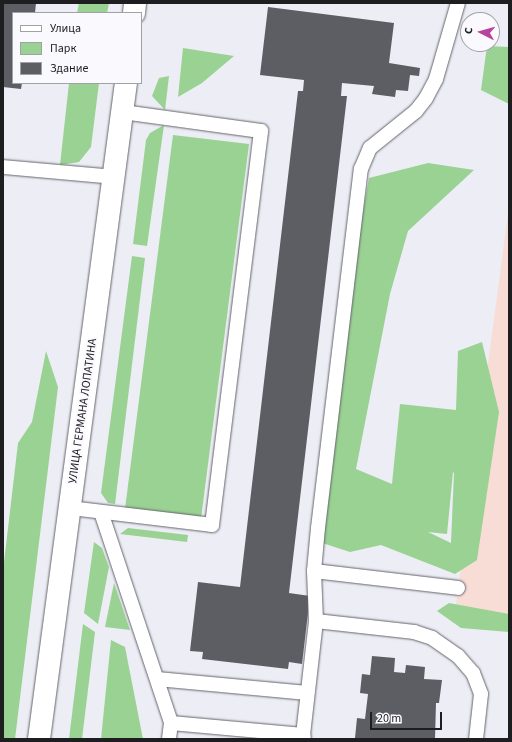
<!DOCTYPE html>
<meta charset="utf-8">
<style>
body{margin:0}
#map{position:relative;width:512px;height:742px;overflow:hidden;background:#ededf5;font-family:"Source Sans 3",sans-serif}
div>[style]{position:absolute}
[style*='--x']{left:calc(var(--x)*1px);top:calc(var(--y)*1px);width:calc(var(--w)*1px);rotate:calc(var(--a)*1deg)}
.education>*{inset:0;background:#f7ddd6}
.green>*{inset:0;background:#99d292}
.building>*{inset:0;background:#5d5d64}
.roads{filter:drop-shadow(0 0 1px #64646b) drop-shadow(0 0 1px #64646b)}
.service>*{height:14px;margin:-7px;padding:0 7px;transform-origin:7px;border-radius:7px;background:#fff}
.minor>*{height:22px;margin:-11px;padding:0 11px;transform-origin:11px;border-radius:11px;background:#fff}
span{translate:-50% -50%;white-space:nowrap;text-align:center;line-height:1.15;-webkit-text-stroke:4px #fafafe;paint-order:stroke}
.street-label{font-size:12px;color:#1e1e21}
.frame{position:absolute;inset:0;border:4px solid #1e1e21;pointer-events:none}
.legend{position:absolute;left:12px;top:12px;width:130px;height:72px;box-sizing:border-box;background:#fafafe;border:1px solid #a2a2a6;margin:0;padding:5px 7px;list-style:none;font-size:12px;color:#1e1e21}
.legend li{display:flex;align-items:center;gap:8px;height:20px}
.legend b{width:20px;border:1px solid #a2a2a6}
.north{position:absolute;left:460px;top:12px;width:40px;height:40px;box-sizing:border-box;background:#fafafe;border:1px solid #a2a2a6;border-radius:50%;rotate:276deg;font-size:11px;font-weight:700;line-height:16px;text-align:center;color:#1e1e21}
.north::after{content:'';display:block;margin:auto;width:14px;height:18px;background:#b7439c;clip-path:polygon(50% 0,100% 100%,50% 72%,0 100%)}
.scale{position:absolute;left:370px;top:712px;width:72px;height:18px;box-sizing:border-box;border:2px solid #1e1e21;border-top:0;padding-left:5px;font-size:12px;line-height:14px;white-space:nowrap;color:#1e1e21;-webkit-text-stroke:3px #fafafe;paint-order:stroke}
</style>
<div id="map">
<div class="education">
<i style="clip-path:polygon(509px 206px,509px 620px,455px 612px)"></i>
</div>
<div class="green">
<i style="clip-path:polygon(79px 3px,109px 3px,107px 13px,77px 13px)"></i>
<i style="clip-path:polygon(487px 46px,509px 47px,509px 104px,481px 90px)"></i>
<i style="clip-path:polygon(183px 48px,234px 56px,202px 83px,178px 97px)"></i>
<i style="clip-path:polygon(169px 76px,165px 110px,152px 96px,159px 78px)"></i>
<i style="clip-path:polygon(69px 83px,99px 83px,91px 147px,79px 162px,60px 165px)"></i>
<i style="clip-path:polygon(164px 125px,147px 246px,133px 244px,146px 140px,150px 133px)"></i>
<i style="clip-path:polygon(173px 135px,249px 144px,201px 519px,125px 509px)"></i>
<i style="clip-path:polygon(evenodd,428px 163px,474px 170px,408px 231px,390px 294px,356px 469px,392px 484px,400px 404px,456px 410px,458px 351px,482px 342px,499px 412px,477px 560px,455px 574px,381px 545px,350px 552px,310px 539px,321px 443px,369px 178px,428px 163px,453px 472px,454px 473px,451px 543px,428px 532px,447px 534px,453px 472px)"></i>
<i style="clip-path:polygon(132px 256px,145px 258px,115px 504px,108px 503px,101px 493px)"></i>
<i style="clip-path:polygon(46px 351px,58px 387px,15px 739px,3px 739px,3px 571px,18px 443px,32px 422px)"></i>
<i style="clip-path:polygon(128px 528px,188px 535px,187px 542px,120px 534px)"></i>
<i style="clip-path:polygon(94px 542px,102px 548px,109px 567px,98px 624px,84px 613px)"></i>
<i style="clip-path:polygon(114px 583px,130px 630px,105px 627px)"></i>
<i style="clip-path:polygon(449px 603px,509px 614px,509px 632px,461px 628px,437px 611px)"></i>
<i style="clip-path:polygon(83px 624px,95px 632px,82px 739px,69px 739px)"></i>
<i style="clip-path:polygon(111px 640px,125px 647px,143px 739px,101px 739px)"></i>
</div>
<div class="building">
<i style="clip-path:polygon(3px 3px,36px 3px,35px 13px,13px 13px,13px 83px,22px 83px,21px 89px,3px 87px)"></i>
<i style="clip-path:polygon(268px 7px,394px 23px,389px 63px,420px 68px,419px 76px,410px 75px,408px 91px,396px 90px,395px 97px,372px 94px,374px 86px,342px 83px,341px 96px,347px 96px,289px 593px,310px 596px,302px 664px,289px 662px,288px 669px,202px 659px,203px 652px,190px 651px,198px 582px,240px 587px,298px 91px,303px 91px,304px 80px,260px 75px)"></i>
<i style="clip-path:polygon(372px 656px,395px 658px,394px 672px,405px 673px,406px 665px,425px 667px,424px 679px,442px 680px,439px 703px,436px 703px,435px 739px,355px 738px,357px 718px,365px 719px,368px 694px,360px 693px,362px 674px,370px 675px)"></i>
</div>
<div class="roads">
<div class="service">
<i style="--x:3;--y:167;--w:111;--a:5.1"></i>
<i style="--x:70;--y:508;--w:143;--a:6.8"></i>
<i style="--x:212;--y:525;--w:397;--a:-82.9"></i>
<i style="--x:261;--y:131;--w:140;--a:-172.2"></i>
<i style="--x:101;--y:512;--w:222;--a:71.6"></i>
<i style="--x:171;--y:723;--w:133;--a:5.2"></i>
<i style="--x:303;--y:735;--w:4;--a:76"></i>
<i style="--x:314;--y:571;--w:145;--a:6.7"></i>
<i style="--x:316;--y:621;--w:99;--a:6.4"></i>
<i style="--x:414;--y:632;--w:19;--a:18"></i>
<i style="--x:432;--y:638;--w:32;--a:35"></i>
<i style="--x:458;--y:656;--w:23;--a:49"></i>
<i style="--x:473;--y:673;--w:22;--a:69"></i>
<i style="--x:481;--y:694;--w:45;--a:96.3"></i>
<i style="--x:157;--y:679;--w:151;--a:5.3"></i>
<i style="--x:303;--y:735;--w:115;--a:-83.5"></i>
<i style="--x:316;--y:621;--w:50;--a:-92.3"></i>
<i style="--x:314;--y:571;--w:43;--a:-84.7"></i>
<i style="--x:318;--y:528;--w:362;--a:-83.2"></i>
<i style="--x:361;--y:169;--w:23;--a:-67"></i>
<i style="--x:370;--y:148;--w:59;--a:-38.8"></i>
<i style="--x:416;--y:111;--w:16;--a:-52"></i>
<i style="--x:426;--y:98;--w:21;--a:-62"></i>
<i style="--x:436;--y:79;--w:79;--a:-73.9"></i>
<i style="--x:169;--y:739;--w:16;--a:-83"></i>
</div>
<div class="minor">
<i style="--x:134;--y:13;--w:10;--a:-84"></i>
<i style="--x:39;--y:739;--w:662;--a:-82.45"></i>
</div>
</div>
<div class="street-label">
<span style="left:83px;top:411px;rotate:-82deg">УЛИЦА ГЕРМАНА ЛОПАТИНА</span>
</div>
<div class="frame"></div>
<ul class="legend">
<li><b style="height:5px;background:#fff"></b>Улица</li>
<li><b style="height:11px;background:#99d292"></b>Парк</li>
<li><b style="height:11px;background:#5d5d64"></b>Здание</li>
</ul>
<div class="north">С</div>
<div class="scale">20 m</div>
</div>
